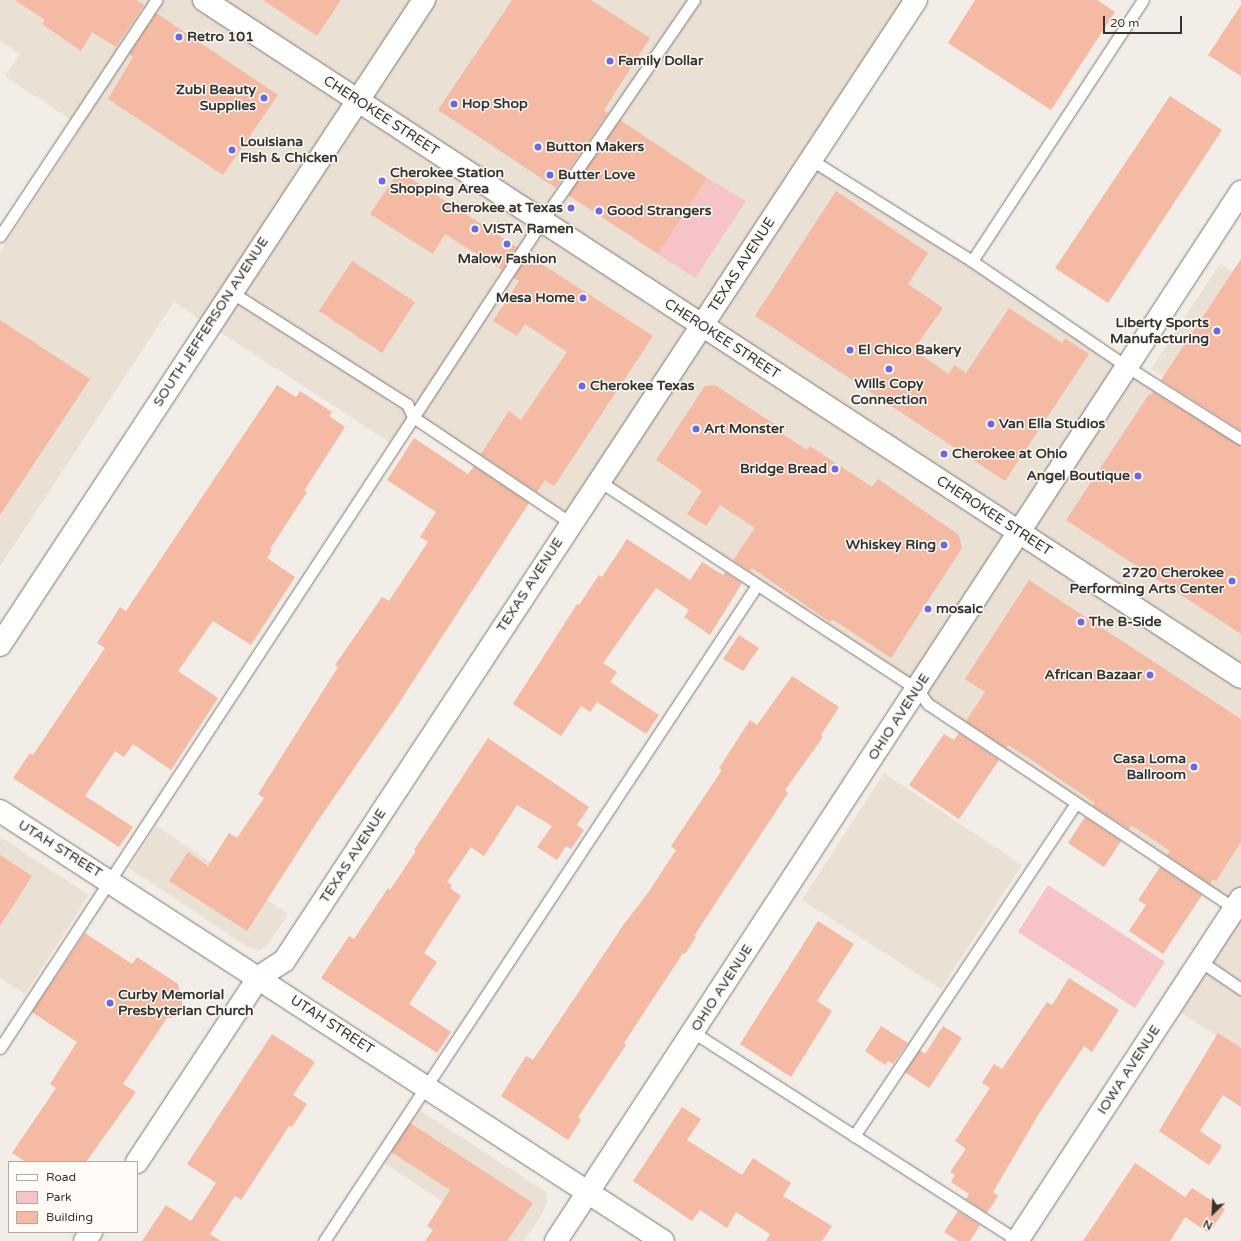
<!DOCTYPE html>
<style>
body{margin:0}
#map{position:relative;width:1241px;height:1241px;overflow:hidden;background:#f3ede7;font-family:"Varela Round",sans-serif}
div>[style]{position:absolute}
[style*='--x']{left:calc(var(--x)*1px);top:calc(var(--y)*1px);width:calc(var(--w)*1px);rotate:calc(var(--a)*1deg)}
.built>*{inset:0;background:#eae0d4}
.green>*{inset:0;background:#f5c3c8}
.building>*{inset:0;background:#f4baa4}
.roads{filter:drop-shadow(0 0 1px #7c7772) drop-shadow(0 0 1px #7c7772)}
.service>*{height:11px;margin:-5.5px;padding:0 5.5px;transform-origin:5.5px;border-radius:5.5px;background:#fff}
.minor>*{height:22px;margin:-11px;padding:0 11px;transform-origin:11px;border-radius:11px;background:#fff}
.tertiary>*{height:22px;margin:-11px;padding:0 11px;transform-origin:11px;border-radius:11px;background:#fff}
.secondary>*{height:22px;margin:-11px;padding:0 11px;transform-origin:11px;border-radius:11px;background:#fff}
.dots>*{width:11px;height:11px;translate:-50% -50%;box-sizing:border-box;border:2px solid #fefbf7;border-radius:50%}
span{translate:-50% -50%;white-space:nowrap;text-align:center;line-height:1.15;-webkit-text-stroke:3px #fefbf7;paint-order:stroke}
.poi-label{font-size:14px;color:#363431;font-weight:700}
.left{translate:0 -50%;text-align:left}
.right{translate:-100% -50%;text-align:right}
.street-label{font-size:14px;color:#363431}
.legend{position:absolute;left:8px;top:1161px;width:130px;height:72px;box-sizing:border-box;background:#fefbf7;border:1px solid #aeaba8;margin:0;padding:5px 7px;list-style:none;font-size:12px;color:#363431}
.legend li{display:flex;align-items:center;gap:8px;height:20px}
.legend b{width:20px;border:1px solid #aeaba8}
.north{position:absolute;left:1193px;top:1193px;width:40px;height:40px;-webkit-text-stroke:3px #fefbf7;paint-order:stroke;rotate:204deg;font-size:11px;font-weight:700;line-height:16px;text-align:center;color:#363431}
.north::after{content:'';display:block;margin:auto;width:14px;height:18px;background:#363431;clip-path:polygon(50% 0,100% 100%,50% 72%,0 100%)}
.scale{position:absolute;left:1103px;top:16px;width:79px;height:18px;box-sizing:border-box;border:2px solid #363431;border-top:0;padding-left:5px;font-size:12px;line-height:14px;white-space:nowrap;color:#363431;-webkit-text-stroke:3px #fefbf7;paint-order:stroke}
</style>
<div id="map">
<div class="built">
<i style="clip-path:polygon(0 0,916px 0,810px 159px,1241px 444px,1241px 1052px,1171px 1006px,1235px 909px,600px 481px,571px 523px,414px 418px,389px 442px,174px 302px,0 566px,0 252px,82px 127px,5px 76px,20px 54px,0 41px)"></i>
<i style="clip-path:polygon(1220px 264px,1241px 277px,1241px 426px,1151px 369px)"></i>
<i style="clip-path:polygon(884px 773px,1022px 865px,941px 989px,802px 900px)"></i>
<i style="clip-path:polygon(156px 826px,288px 914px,268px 945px,259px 950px,247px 947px,129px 868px)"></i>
<i style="clip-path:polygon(0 837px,89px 895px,25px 994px,0 978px)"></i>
<i style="clip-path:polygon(419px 1110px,546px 1192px,547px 1201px,543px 1212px,524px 1241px,503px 1241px,384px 1163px)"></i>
</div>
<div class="green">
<i style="clip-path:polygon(707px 178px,746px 201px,695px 278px,658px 254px)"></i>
<i style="clip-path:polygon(1048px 885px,1165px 962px,1135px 1008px,1018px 932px)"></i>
</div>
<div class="building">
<i style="clip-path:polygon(15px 0,136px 0,144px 5px,116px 47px,92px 32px,81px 51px,42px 24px,45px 20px)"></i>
<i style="clip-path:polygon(263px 0,341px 0,317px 36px)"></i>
<i style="clip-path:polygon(512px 0,591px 0,650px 38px,604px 110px,608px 113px,556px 188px,438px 110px)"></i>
<i style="clip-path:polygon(975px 0,1097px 0,1115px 12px,1051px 110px,948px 43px)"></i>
<i style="clip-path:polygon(1241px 5px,1241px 76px,1208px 55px)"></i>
<i style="clip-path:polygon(156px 13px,278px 95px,223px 175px,108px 99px,133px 57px,129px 54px)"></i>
<i style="clip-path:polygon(1170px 96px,1222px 130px,1108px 303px,1055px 268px)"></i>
<i style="clip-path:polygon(620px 120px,707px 178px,658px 254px,568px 195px)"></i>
<i style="clip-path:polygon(399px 171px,517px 247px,502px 270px,445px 234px,433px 254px,370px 214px)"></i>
<i style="clip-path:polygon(836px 191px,928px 253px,908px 284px,943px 308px,913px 350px,949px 374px,954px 365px,966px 373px,1009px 308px,1062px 343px,1065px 338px,1089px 354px,1005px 481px,755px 316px)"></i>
<i style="clip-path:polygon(528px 255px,653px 336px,554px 486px,545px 480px,537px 492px,481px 454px,509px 411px,521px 420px,567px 352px,525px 324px,517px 336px,493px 321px,519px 281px,513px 277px)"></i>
<i style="clip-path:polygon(1241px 259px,1241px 431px,1161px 380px)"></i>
<i style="clip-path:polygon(352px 261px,415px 302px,382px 353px,319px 311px)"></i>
<i style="clip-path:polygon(0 320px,90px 379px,0 515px)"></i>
<i style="clip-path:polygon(277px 385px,296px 397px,300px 391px,332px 412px,329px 416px,345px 427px,304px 491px,307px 492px,270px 549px,272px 550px,267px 558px,295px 577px,251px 645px,213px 621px,178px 671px,218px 698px,171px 770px,133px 744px,124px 757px,115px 751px,85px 796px,133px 827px,119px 847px,13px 778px,30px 753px,33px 755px,105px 648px,97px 643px,120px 607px,126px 611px)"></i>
<i style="clip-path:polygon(715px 385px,774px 424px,772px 427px,807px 450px,810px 446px,872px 487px,878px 479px,959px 535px,962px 548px,891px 658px,832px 619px,830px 622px,752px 568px,750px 571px,733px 560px,755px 528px,720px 505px,706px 526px,687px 514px,702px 491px,656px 460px,705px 386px)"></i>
<i style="clip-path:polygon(1153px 392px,1241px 446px,1241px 634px,1066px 520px,1149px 394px,1151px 395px)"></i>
<i style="clip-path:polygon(414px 438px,468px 474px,474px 466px,529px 503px,397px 706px,317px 822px,247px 931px,169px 881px,188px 852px,208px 866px,229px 833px,237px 838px,264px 798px,258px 794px,338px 667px,335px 665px,382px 597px,389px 601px,428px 542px,420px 537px,436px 512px,387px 480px)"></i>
<i style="clip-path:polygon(627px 539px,690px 580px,702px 562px,723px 575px,725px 572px,742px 583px,710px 635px,684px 617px,689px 610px,656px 588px,603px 663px,617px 672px,610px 682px,659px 715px,646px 734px,597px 702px,590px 712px,581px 706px,561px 736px,513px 704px,577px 604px,579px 605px,599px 575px,602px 577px)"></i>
<i style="clip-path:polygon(1029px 580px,1241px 719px,1241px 842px,1216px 881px,1213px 879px,1210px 884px,1167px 855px,1170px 851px,1131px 825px,1129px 829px,1093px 806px,1095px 803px,1030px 759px,1008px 745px,1006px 748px,966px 721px,985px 692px,965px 679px)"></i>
<i style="clip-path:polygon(739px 635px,759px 648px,743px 671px,723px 659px)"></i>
<i style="clip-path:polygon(792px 676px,839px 707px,821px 735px,823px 737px,785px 790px,788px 793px,694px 936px,696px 937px,685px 954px,683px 953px,624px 1043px,626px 1045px,578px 1117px,581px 1120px,568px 1140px,501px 1096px,526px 1056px,533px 1060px,624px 924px,650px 890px,676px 850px,671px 846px,722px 770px,719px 768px,750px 720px,757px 725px)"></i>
<i style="clip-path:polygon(959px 733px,999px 760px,959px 819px,909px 785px,944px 734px,954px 740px)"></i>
<i style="clip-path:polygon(488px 738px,589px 807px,577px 825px,584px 830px,571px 849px,566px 846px,557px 860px,537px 847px,552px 826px,517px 805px,484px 856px,471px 847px,447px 882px,452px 885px,450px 888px,461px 896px,424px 953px,437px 962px,409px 1004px,451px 1032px,437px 1053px,321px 978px,349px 936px,354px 939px,388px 888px,390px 890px,416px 851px,414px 850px)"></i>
<i style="clip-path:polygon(1085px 817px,1121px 841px,1104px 867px,1068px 843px)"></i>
<i style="clip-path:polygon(0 855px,32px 876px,0 926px)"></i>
<i style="clip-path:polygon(1160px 867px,1202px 895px,1163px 954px,1129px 931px,1146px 905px,1138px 900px)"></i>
<i style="clip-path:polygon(818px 921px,854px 944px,817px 1001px,832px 1011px,791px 1077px,740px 1044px)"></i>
<i style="clip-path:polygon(85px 933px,132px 964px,137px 957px,178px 984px,183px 1008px,176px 1017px,167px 1018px,123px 1084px,136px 1092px,86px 1162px,26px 1162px,12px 1153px,56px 1088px,50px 1084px,77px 1042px,32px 1012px)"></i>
<i style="clip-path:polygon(1069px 978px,1119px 1010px,1092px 1052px,1084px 1046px,1040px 1112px,993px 1192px,998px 1196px,987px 1213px,966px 1199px,969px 1194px,951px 1182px,955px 1175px,950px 1172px,966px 1149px,955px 1141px,990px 1088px,982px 1083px,994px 1064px,1002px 1069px,1047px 1002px,1052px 1005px)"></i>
<i style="clip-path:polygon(881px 1026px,908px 1043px,893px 1064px,888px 1061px,885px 1065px,865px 1051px)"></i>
<i style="clip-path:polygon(943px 1026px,962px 1038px,929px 1088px,905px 1072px,920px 1050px,925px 1054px)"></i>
<i style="clip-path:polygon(1218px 1033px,1241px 1048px,1241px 1107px,1223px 1095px,1200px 1131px,1222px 1146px,1209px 1165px,1159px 1131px)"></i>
<i style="clip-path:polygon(272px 1034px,315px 1062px,293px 1095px,307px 1104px,292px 1127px,289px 1126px,241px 1200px,235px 1196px,210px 1234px,221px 1241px,142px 1241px,166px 1205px,191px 1221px,216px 1183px,187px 1164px)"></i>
<i style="clip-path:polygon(682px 1107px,701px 1119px,687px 1140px,742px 1175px,753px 1158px,791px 1183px,783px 1196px,832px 1226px,822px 1241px,766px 1241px,770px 1234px,736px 1212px,727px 1228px,700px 1210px,692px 1221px,633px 1181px)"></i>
<i style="clip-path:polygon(410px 1123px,533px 1203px,507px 1241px,425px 1241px,433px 1230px,427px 1226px,450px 1190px,391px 1152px)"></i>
<i style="clip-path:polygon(1135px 1163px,1185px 1197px,1192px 1188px,1225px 1209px,1209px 1233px,1185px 1217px,1170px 1241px,1083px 1241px)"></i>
<i style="clip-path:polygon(958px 1211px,980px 1225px,970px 1241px,958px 1241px,944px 1232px)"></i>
</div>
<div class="roads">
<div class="service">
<i style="--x:810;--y:159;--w:191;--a:32.2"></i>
<i style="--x:972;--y:261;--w:186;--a:34.3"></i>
<i style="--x:1126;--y:366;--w:136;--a:32.4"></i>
<i style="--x:0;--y:236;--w:283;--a:-56.5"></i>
<i style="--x:972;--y:261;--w:312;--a:-56.8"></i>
<i style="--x:231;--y:292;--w:209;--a:32.5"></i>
<i style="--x:407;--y:404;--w:14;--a:65"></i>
<i style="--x:413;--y:417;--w:190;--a:33.9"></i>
<i style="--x:599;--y:481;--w:380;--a:33.2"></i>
<i style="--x:917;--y:689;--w:19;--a:54"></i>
<i style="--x:928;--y:704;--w:369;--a:33.7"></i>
<i style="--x:1200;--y:961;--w:50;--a:34.3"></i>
<i style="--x:693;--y:1032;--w:386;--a:32.7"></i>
<i style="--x:0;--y:1048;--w:989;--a:-56.76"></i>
<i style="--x:542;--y:221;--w:268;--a:-55.5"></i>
<i style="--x:854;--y:1136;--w:398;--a:-56.3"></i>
<i style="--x:324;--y:1241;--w:786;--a:-56.57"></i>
</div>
<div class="minor">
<i style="--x:0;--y:811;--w:790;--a:32.97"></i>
<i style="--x:137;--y:1162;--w:222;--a:-56.6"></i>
<i style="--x:259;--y:977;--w:30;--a:-33"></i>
<i style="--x:284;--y:961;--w:1150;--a:-56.67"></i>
<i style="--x:85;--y:1241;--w:11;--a:-56"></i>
<i style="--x:556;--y:1241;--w:1253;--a:-56.86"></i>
<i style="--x:1017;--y:1241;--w:409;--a:-56.8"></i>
</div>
<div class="tertiary">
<i style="--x:204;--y:0;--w:1238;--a:33.14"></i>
</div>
<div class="secondary">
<i style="--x:0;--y:645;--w:772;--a:-56.68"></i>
</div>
</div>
<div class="dots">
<i style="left:179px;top:37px;background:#6d68e2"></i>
<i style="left:610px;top:61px;background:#6d68e2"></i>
<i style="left:264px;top:98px;background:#6d68e2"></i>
<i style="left:454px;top:104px;background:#6d68e2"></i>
<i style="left:538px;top:147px;background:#6d68e2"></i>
<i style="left:232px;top:150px;background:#6d68e2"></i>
<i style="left:550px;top:175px;background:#6d68e2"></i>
<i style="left:382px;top:181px;background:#6d68e2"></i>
<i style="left:571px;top:208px;background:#6d68e2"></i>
<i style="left:599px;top:211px;background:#6d68e2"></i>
<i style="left:475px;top:229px;background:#6d68e2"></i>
<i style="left:507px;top:244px;background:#6d68e2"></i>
<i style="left:583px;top:298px;background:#6d68e2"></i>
<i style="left:1217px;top:331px;background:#6d68e2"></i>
<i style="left:850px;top:350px;background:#6d68e2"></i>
<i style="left:889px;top:369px;background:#6d68e2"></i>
<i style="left:582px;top:386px;background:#6d68e2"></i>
<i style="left:991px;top:424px;background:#6d68e2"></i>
<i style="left:696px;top:429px;background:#6d68e2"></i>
<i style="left:944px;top:454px;background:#6d68e2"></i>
<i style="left:835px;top:469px;background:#6d68e2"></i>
<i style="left:1138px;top:476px;background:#6d68e2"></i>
<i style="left:944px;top:545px;background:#6d68e2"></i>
<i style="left:1232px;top:581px;background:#6d68e2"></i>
<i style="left:928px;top:609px;background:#6d68e2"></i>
<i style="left:1081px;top:622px;background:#6d68e2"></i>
<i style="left:1150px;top:675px;background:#6d68e2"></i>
<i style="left:1194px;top:767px;background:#6d68e2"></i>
<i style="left:110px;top:1003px;background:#6d68e2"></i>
</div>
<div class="poi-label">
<span class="left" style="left:187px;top:37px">Retro 101</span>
<span class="left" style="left:618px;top:61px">Family Dollar</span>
<span class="right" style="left:256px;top:98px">Zubi Beauty<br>Supplies</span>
<span class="left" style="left:462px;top:104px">Hop Shop</span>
<span class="left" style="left:240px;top:150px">Louisiana<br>Fish &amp; Chicken</span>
<span class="left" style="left:546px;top:147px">Button Makers</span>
<span class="left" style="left:390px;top:181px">Cherokee Station<br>Shopping Area</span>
<span class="left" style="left:558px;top:175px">Butter Love</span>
<span class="right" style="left:563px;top:208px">Cherokee at Texas</span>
<span class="left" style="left:607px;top:211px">Good Strangers</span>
<span class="left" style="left:483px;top:229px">VISTA Ramen</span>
<span style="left:507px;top:259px">Malow Fashion</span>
<span class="right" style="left:575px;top:298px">Mesa Home</span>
<span class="right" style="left:1209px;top:331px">Liberty Sports<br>Manufacturing</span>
<span class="left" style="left:858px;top:350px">El Chico Bakery</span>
<span style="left:889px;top:392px">Wills Copy<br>Connection</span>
<span class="left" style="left:590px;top:386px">Cherokee Texas</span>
<span class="left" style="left:999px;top:424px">Van Ella Studios</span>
<span class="left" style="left:704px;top:429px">Art Monster</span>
<span class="left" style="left:952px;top:454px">Cherokee at Ohio</span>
<span class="right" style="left:827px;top:469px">Bridge Bread</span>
<span class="right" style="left:1130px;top:476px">Angel Boutique</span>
<span class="right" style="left:936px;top:545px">Whiskey Ring</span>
<span class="right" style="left:1224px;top:581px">2720 Cherokee<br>Performing Arts Center</span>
<span class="left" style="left:936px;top:609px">mosaic</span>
<span class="left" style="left:1089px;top:622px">The B-Side</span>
<span class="right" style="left:1142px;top:675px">African Bazaar</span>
<span class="right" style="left:1186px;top:767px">Casa Loma<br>Ballroom</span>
<span class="left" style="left:118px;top:1003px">Curby Memorial<br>Presbyterian Church</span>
</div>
<div class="street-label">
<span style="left:381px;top:116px;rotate:33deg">CHEROKEE STREET</span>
<span style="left:742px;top:265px;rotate:-57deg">TEXAS AVENUE</span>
<span style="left:211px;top:322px;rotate:-57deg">SOUTH JEFFERSON AVENUE</span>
<span style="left:722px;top:339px;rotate:33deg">CHEROKEE STREET</span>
<span style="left:994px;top:516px;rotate:33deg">CHEROKEE STREET</span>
<span style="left:530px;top:585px;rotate:-57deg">TEXAS AVENUE</span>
<span style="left:899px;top:717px;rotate:-57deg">OHIO AVENUE</span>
<span style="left:60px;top:849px;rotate:32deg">UTAH STREET</span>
<span style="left:353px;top:856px;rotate:-57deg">TEXAS AVENUE</span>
<span style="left:722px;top:988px;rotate:-57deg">OHIO AVENUE</span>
<span style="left:332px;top:1025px;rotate:33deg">UTAH STREET</span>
<span style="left:1129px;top:1070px;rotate:-57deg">IOWA AVENUE</span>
</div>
<ul class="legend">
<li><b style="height:5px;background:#fff"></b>Road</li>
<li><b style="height:11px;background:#f5c3c8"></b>Park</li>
<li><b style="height:11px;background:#f4baa4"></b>Building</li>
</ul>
<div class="north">N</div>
<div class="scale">20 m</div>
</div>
